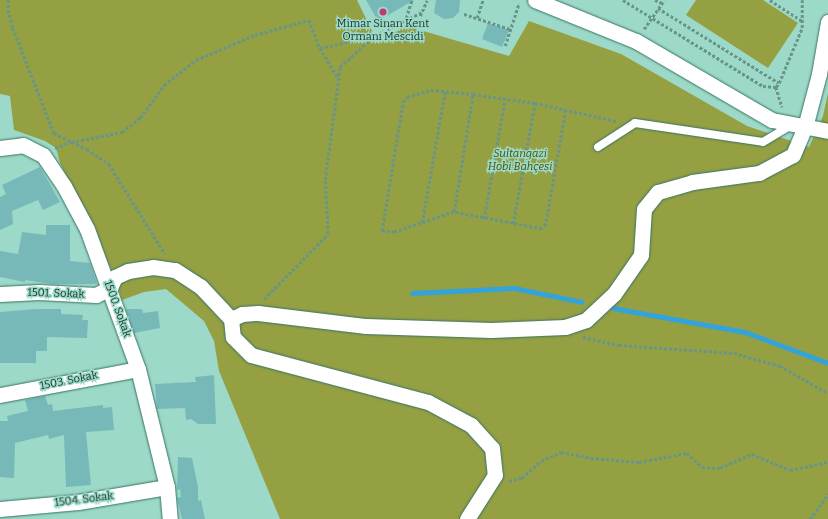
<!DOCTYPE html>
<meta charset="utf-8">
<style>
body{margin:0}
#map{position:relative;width:828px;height:519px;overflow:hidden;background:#9cd9c8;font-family:Bitter,serif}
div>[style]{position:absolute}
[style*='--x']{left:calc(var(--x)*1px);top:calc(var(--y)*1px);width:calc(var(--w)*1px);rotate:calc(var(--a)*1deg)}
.green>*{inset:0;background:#95a043}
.stream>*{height:5px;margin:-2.5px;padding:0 2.5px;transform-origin:2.5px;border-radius:2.5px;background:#34a3da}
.building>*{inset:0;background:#77b9b9}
.path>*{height:2.5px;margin-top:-1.25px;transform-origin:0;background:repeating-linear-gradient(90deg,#679588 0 3px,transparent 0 5px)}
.roads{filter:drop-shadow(0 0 1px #387465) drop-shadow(0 0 1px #387465)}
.service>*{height:8px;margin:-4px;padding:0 4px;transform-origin:4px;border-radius:4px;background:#fff}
.minor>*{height:15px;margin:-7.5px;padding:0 7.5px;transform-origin:7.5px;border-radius:7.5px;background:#fff}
.dots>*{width:11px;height:11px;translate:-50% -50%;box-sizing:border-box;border:2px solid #9cd9c8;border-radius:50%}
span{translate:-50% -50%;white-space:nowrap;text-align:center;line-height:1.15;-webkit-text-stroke:3px #9cd9c8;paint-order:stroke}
.poi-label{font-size:11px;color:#1a332c}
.park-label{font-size:11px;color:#495000;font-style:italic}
.street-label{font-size:11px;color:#1a332c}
</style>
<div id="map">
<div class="green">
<i style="clip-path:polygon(0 0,357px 0,378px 43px,406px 26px,509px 56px,529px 21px,621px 54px,747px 126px,809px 147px,823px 116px,828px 93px,828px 519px,280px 519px,219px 371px,214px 341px,204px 321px,166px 289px,144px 292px,122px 300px,115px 277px,60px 163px,56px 148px,45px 141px,14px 130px,10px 96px,0 94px)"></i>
<i style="clip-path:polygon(696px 0,763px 0,798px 23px,768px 68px,686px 15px)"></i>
</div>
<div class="stream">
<i style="--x:412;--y:293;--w:102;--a:-2.8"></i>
<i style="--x:514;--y:288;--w:69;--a:11.6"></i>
<i style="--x:613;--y:308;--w:134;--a:10.3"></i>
<i style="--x:745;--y:332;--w:89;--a:20.5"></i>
</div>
<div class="building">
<i style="clip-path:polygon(366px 0,414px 0,378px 21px)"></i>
<i style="clip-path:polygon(436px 0,460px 0,459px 12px,453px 18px,444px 19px,434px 13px)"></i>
<i style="clip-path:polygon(488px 23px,509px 30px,502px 47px,482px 39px)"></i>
<i style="clip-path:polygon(40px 167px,60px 202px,43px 210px,38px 200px,12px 211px,13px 224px,0 230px,0 197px,6px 194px,2px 185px)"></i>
<i style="clip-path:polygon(46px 225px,70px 225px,70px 261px,90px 263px,97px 284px,53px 284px,25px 280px,25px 282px,0 277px,0 251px,18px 254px,22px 232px,46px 235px)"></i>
<i style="clip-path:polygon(36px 309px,61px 309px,61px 314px,83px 315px,82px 320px,88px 320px,87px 338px,47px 337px,47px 351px,36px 351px,36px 363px,0 363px,0 312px)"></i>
<i style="clip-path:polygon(126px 309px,142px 309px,143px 313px,158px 311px,160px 328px,134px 333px)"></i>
<i style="clip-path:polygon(214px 375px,216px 424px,198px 424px,191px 419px,186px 420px,185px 408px,157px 409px,155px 384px,196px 382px,195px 377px)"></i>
<i style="clip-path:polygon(45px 396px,48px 405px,52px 404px,53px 411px,103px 405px,103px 408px,112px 407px,114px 430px,86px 432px,91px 485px,66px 487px,64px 435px,49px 439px,48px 435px,15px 443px,14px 478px,0 477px,0 421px,8px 421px,7px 416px,28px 411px,25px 400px)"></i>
<i style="clip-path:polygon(178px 457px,192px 458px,198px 487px,198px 501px,201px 500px,205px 519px,182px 519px,177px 498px,181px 497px,180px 489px,177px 490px)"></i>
</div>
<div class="path">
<i style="--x:9;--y:0;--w:10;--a:96"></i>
<i style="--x:8;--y:10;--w:19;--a:74"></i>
<i style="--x:13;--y:28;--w:113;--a:68.7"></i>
<i style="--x:54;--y:133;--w:37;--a:26"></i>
<i style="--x:87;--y:149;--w:27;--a:34"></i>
<i style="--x:109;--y:164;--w:106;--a:58.1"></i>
<i style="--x:623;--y:0;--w:164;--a:31.6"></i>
<i style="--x:763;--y:86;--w:13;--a:4"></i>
<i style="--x:776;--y:87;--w:5;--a:-53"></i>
<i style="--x:779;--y:83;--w:60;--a:-67.3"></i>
<i style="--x:802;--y:28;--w:28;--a:-90"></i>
<i style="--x:655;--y:0;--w:8;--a:23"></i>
<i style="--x:770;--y:0;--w:38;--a:33"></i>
<i style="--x:658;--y:8;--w:142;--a:31.8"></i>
<i style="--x:464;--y:14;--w:48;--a:18.1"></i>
<i style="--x:420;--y:16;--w:17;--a:-66"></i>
<i style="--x:406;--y:18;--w:19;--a:-72"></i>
<i style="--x:477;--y:18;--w:19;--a:-72"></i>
<i style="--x:644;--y:29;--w:35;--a:-55"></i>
<i style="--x:505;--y:46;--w:45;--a:-72"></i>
<i style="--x:320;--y:48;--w:55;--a:-12.5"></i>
<i style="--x:776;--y:87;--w:21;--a:73"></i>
<i style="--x:566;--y:110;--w:116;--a:100"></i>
<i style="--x:546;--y:224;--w:6;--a:129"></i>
<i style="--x:542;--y:229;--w:90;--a:-169.1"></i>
<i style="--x:454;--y:212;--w:62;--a:161.3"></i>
<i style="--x:395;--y:232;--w:13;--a:-176"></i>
<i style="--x:382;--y:231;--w:131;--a:-80.8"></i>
<i style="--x:403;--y:102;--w:6;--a:-51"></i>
<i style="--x:407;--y:97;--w:25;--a:-16"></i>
<i style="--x:431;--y:90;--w:42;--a:5.4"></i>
<i style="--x:473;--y:94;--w:63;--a:8.3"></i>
<i style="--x:535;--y:103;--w:83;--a:12.5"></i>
<i style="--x:55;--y:148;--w:17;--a:-21"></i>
<i style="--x:71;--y:142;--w:52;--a:-11.1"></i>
<i style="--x:122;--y:132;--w:23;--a:-38"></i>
<i style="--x:140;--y:118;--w:41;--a:-54"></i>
<i style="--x:164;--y:85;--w:41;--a:-38"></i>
<i style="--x:196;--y:60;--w:64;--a:-23"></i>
<i style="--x:255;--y:35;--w:56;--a:-15.5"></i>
<i style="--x:309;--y:20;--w:30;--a:69"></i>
<i style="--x:320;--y:48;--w:35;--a:59"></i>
<i style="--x:454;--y:212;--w:120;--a:-80.9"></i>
<i style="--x:484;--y:219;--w:122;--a:-80.1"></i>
<i style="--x:422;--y:223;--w:134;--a:-80.1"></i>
<i style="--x:513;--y:224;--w:123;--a:-79.7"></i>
<i style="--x:264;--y:299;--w:91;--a:-45.4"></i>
<i style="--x:328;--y:234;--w:54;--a:-93.2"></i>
<i style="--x:325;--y:180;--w:114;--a:-82.4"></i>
<i style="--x:340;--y:67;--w:46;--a:-42.4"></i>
<i style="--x:374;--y:36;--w:54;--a:-26.6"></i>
<i style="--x:583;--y:337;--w:37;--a:13"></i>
<i style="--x:619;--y:345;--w:115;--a:4"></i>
<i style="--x:734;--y:353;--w:48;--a:15.8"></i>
<i style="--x:780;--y:366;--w:55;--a:29.4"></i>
<i style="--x:509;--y:481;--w:13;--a:-13"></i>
<i style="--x:522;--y:478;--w:25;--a:-42"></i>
<i style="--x:541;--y:461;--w:22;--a:-24"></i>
<i style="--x:561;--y:452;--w:31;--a:11"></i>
<i style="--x:591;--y:458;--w:48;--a:4.8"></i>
<i style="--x:639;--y:462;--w:49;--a:-10.6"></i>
<i style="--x:687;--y:453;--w:21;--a:43"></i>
<i style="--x:702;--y:467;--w:18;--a:3"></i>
<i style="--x:720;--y:468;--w:35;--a:-24"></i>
<i style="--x:752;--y:454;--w:41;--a:22.8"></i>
<i style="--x:790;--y:470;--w:39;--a:-12"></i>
<i style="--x:810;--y:519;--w:31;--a:-54"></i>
</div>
<div class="roads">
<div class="service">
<i style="--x:598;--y:147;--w:44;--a:-33"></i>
<i style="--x:635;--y:123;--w:129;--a:8.4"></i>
<i style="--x:763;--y:142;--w:33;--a:-31"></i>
</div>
<div class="minor">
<i style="--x:535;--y:0;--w:109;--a:22.1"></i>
<i style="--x:636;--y:41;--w:157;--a:30.2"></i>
<i style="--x:772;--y:120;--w:57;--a:11.1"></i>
<i style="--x:0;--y:148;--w:23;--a:-7"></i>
<i style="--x:23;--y:145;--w:22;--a:27"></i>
<i style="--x:43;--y:155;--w:37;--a:56"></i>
<i style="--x:64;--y:186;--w:49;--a:61.9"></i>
<i style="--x:87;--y:229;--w:149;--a:70"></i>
<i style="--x:138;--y:369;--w:122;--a:76.2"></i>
<i style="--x:167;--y:487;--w:32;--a:85"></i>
<i style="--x:0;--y:294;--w:39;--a:-3"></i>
<i style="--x:39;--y:292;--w:57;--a:3"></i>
<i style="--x:96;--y:295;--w:16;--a:-27"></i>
<i style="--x:110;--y:288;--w:12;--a:-66"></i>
<i style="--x:115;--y:277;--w:14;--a:-25"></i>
<i style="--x:128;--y:271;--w:25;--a:-9"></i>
<i style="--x:153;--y:267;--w:22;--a:8"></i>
<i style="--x:175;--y:270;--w:30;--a:33"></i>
<i style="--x:200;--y:286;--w:45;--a:46.8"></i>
<i style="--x:231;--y:319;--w:18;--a:84"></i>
<i style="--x:233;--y:337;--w:25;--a:45"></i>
<i style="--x:251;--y:355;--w:183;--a:14.9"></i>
<i style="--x:428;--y:402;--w:49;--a:28.1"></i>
<i style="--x:471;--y:425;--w:31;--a:48"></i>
<i style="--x:492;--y:448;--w:27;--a:84"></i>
<i style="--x:495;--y:475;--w:52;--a:122.5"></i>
<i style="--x:231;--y:319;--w:12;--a:-24"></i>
<i style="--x:242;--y:314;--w:16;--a:-4"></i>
<i style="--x:258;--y:313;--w:109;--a:6.9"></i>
<i style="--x:366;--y:326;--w:125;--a:1.8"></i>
<i style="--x:491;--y:330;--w:74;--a:-2.3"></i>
<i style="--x:565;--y:327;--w:22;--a:-18"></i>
<i style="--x:586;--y:320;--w:38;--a:-43"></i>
<i style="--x:614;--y:294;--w:47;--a:-55.3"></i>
<i style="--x:641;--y:255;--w:46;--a:-86.3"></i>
<i style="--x:644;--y:209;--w:22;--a:-51"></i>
<i style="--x:658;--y:192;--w:35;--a:-16"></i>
<i style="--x:692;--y:182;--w:68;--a:-7.7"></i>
<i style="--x:759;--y:173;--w:38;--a:-28"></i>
<i style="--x:793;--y:155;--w:30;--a:-67"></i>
<i style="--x:805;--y:127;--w:55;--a:-75.2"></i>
<i style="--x:819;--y:74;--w:53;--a:-80.2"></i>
<i style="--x:0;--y:395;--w:140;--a:-10.7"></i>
<i style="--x:0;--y:509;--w:78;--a:-5.1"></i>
<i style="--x:78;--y:502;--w:90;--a:-9.6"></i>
</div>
</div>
<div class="dots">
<i style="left:383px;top:12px;background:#bf3878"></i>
</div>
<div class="poi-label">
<span style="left:383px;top:31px">Mimar Sinan Kent<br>Ormanı Mescidi</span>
</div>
<div class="park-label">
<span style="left:520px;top:161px">Sultangazi<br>Hobi Bahçesi</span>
</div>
<div class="street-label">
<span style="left:56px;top:294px;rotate:2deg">1501. Sokak</span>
<span style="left:117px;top:309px;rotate:70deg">1500. Sokak</span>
<span style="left:69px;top:381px;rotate:-11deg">1503. Sokak</span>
<span style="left:84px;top:500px;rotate:-7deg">1504. Sokak</span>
</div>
</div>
